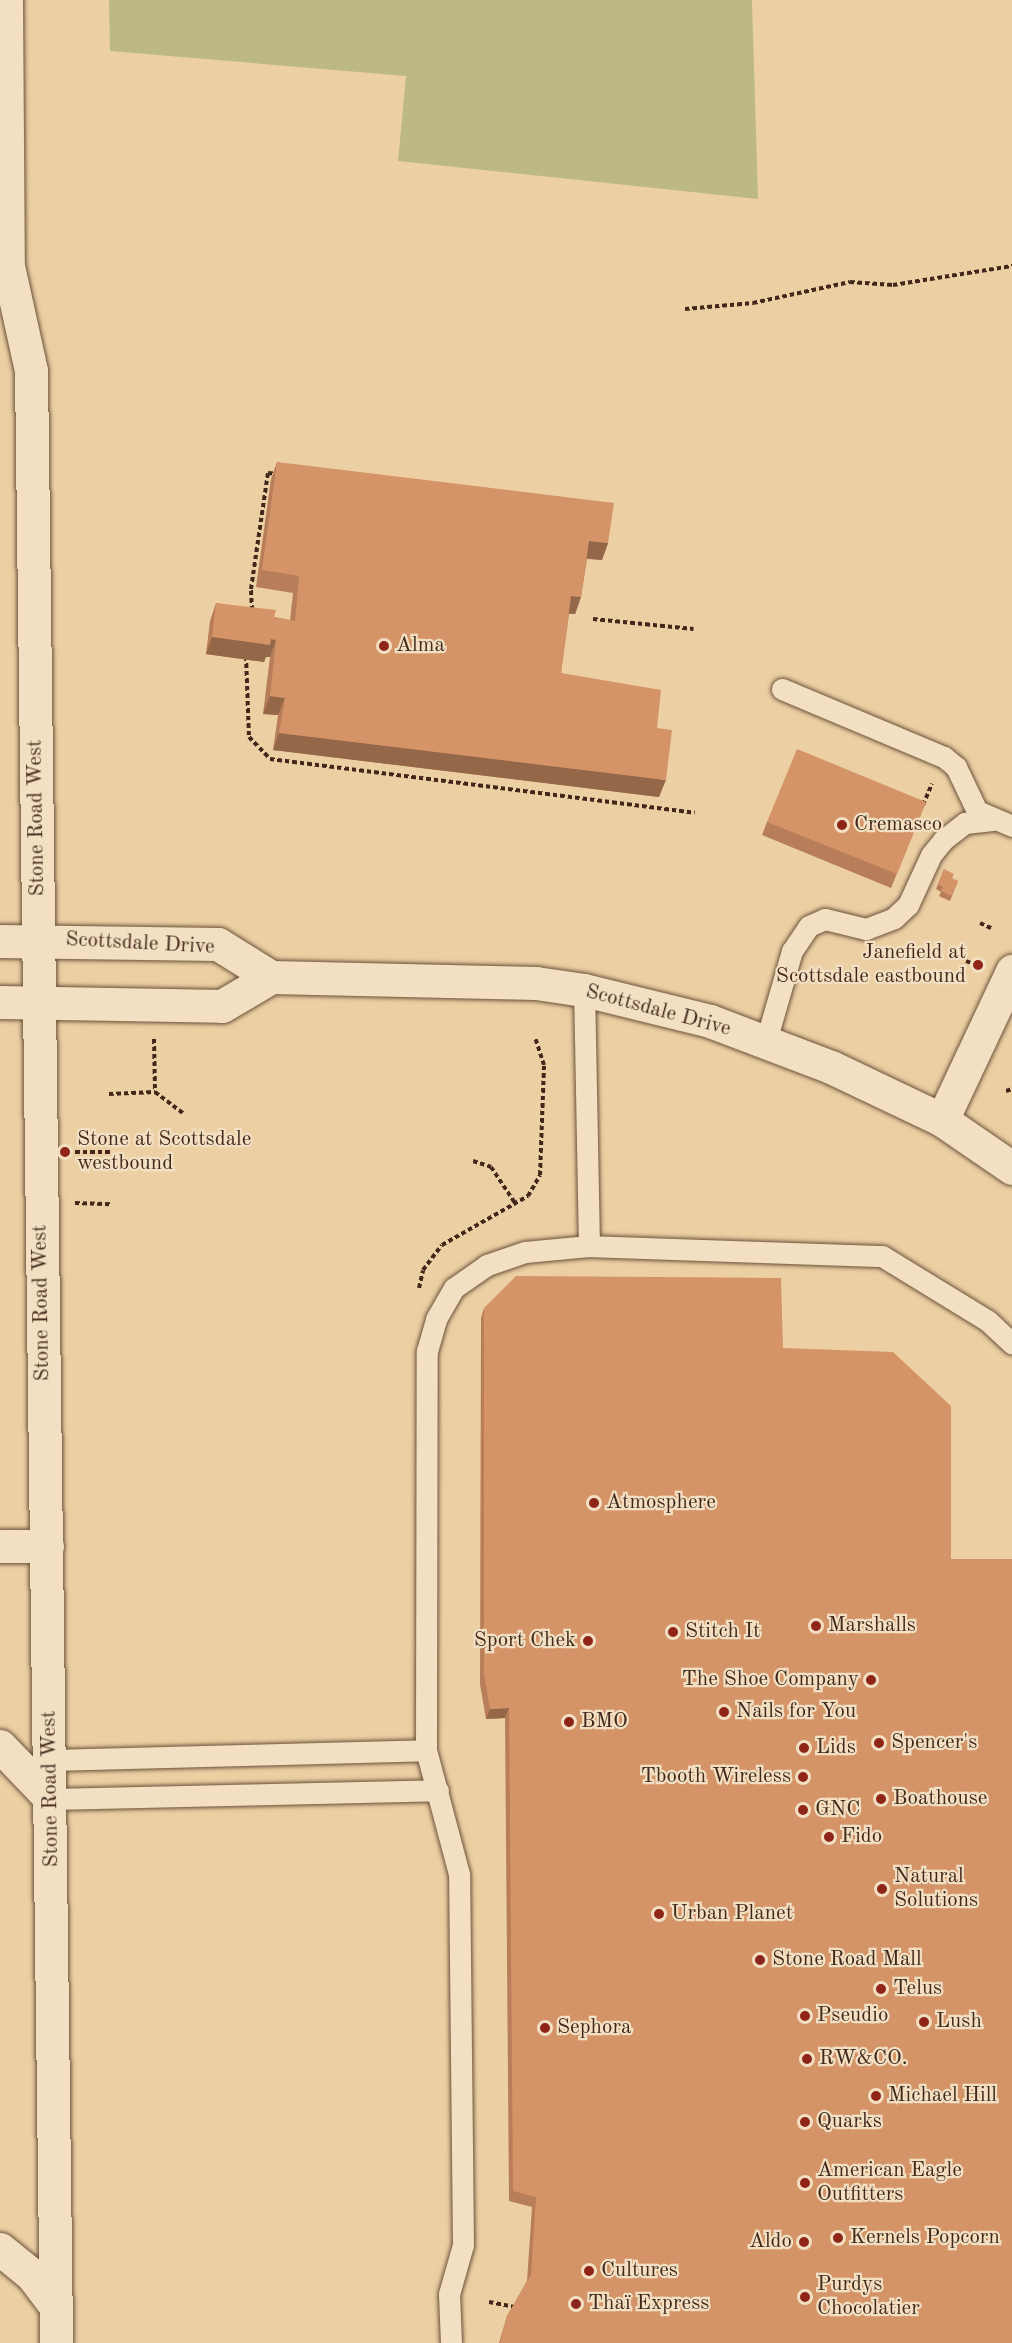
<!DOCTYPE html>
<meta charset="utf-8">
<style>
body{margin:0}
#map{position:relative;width:1012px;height:2343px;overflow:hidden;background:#ecd0a3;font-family:"Old Standard TT",serif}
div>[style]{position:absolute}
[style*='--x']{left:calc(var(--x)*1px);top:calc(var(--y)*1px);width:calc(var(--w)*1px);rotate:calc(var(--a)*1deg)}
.green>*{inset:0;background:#bdb982}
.path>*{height:4px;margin-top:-2px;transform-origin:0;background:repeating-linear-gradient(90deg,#41281a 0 4.5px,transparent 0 7.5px)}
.roads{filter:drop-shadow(0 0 2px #6c523c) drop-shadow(0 0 2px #6c523c)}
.service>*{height:21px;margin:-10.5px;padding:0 10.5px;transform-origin:10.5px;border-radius:10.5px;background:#f3e0c3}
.minor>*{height:33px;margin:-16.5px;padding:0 16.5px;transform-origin:16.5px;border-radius:16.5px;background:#f3e0c3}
.tertiary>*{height:33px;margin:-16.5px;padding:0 16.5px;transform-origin:16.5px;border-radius:16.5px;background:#f3e0c3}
.secondary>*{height:33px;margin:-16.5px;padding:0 16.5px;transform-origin:16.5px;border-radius:16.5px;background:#f3e0c3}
.wall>*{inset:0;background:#b77e59}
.shaded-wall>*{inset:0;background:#956749}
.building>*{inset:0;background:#d59368}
.dots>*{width:16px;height:16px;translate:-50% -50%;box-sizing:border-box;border:3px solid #f3e0c3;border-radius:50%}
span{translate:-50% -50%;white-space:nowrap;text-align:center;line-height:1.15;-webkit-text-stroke:4.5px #f3e0c3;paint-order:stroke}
.poi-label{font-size:21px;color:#41281a}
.left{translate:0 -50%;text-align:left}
.right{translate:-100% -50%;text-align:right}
.street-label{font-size:21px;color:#41281a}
</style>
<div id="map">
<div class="green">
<i style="clip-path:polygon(109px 0,752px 0,758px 199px,398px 161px,406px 76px,110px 51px)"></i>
</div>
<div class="path">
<i style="--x:685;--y:309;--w:68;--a:-5"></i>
<i style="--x:753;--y:303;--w:99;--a:-12.2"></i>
<i style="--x:850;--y:282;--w:43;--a:4"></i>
<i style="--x:893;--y:285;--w:121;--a:-9.1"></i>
<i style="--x:252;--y:610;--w:21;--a:-93"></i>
<i style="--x:251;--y:589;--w:117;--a:-81.7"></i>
<i style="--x:268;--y:473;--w:10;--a:6"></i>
<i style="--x:593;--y:619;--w:101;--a:5.7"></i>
<i style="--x:246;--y:656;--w:81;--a:87.9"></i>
<i style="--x:249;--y:737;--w:30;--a:46"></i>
<i style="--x:270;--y:759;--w:428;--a:7.2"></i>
<i style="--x:923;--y:805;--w:23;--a:-67"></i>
<i style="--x:980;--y:923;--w:14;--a:25"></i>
<i style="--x:966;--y:961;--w:11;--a:22"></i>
<i style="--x:154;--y:1039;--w:53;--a:88.9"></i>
<i style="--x:155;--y:1092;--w:35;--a:37"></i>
<i style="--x:1006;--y:1091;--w:6;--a:-18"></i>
<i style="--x:109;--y:1094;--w:46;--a:-2.5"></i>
<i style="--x:75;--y:1152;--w:35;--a:0"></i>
<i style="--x:473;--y:1161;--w:19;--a:18"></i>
<i style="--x:491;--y:1167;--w:43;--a:56.3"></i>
<i style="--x:75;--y:1203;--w:36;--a:2"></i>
<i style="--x:419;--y:1288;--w:18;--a:-77"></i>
<i style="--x:423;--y:1270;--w:31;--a:-53"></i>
<i style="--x:442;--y:1245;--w:99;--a:-29.7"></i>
<i style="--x:528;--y:1196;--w:24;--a:-60"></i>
<i style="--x:540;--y:1175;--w:110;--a:-87.9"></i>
<i style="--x:544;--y:1065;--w:28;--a:-108"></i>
<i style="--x:489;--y:2302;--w:26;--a:11"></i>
</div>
<div class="roads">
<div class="service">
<i style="--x:782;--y:689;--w:176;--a:22.8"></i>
<i style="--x:944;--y:757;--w:16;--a:40"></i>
<i style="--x:956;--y:767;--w:49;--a:64.5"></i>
<i style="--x:977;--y:811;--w:38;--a:23"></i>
<i style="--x:766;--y:1041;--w:94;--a:-73.9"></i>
<i style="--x:792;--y:951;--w:30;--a:-56"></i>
<i style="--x:809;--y:926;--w:17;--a:-24"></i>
<i style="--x:825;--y:919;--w:42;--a:13.7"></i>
<i style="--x:866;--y:929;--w:30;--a:-21"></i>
<i style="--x:894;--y:918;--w:19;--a:-43"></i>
<i style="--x:908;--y:905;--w:55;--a:-65.3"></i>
<i style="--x:931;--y:855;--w:19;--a:-51"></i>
<i style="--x:943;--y:840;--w:28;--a:-38"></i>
<i style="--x:965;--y:823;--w:27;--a:-6"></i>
<i style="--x:589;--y:1246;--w:293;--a:2"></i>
<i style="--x:882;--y:1256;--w:124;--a:31.5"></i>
<i style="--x:988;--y:1321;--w:33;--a:43"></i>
<i style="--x:51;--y:1760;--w:375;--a:-1.5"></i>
<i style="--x:51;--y:1799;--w:387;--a:-1.3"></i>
<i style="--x:451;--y:2343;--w:49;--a:-92.3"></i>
<i style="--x:449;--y:2294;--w:51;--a:-74.1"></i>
<i style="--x:463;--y:2245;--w:371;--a:-90.6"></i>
<i style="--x:459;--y:1874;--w:128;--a:-104.9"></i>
<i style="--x:426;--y:1750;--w:399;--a:-89.9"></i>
<i style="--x:427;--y:1351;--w:33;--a:-74"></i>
<i style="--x:436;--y:1319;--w:36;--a:-60"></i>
<i style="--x:454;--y:1288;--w:40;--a:-34.9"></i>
<i style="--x:487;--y:1265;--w:40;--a:-18.9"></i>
<i style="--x:525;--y:1252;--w:64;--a:-5.4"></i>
<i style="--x:589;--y:1246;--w:256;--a:-91.1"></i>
</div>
<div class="minor">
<i style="--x:942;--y:1120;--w:165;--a:-64.8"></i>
</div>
<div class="tertiary">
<i style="--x:0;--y:941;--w:218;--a:0.8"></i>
<i style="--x:218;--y:944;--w:62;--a:31.9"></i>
<i style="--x:0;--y:1002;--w:222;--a:1"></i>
<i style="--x:222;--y:1006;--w:57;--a:-30.6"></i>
<i style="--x:271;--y:977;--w:265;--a:1.3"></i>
<i style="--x:536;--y:983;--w:49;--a:8.3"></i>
<i style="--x:584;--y:990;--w:130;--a:13.8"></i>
<i style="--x:710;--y:1021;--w:129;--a:20.8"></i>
<i style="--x:831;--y:1067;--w:123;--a:25.5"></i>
<i style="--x:942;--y:1120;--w:85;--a:34.4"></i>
</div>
<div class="secondary">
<i style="--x:6;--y:0;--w:266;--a:89.6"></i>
<i style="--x:8;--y:266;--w:107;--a:77.6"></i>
<i style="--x:31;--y:371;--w:1972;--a:89.27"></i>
<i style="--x:0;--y:1546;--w:47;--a:0"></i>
<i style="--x:0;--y:1746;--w:74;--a:46.1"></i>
<i style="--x:0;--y:2249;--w:41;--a:39.1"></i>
<i style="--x:32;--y:2275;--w:38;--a:53"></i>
</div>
</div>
<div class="wall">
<i style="clip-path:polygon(277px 462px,608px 543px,602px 560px,587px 559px,581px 597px,575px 614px,569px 614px,561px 673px,657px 728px,659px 797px,273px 750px,278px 715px,263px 714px,270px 657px,266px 657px,264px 662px,206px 654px,210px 621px,216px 603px,274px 617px,290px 620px,293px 593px,256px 587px,271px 479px)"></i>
<i style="clip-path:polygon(926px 802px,891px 888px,762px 835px,767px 822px)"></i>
<i style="clip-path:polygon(944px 869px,952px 879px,958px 881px,950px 901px,939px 896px,941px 892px,936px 889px)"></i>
<i style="clip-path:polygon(484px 1308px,783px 1348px,951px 1559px,1012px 2343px,499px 2343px,507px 2316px,527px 2281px,532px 2207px,509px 2201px,505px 1718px,486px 1719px,480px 1684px,481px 1318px)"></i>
</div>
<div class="shaded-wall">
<i style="clip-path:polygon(589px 541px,608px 543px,602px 560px,583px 558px)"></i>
<i style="clip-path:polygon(571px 596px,581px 597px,575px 614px,564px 613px)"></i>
<i style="clip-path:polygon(212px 637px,271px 639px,276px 640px,270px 657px,266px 657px,264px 662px,206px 654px)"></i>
<i style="clip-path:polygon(270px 696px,285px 698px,278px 715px,263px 714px)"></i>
<i style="clip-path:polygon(279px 733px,666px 780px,659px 797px,273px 750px)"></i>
<i style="clip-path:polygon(509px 1708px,505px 1718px,486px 1719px,490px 1709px)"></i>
</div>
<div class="building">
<i style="clip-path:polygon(277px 462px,614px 503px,608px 543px,589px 541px,581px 597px,571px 596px,561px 673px,661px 690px,657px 728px,672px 730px,666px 780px,279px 733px,285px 698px,270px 696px,276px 640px,271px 639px,270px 645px,212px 637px,216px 603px,276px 610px,274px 617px,295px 621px,299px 576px,262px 570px)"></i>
<i style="clip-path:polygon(797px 749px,926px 802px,897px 874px,767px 822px)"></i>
<i style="clip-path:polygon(944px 869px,954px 874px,952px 878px,958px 881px,951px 896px,941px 891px,943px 887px,938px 884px)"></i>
<i style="clip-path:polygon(516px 1276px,781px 1278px,783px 1348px,893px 1352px,951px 1406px,951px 1559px,1012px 1559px,1012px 2343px,500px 2343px,507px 2316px,531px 2275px,536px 2197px,513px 2191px,509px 1708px,490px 1709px,484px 1675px,484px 1308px)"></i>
</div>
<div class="dots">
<i style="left:384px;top:646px;background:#8f2418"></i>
<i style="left:842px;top:825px;background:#8f2418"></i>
<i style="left:978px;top:965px;background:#8f2418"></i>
<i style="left:65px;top:1152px;background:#8f2418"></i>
<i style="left:594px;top:1503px;background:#8f2418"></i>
<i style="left:816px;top:1626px;background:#8f2418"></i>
<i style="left:673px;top:1632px;background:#8f2418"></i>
<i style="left:588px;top:1641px;background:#8f2418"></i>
<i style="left:871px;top:1680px;background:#8f2418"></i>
<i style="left:724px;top:1712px;background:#8f2418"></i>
<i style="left:569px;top:1722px;background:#8f2418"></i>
<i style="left:879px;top:1743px;background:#8f2418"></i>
<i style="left:804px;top:1748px;background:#8f2418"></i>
<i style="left:803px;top:1777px;background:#8f2418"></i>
<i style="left:881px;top:1799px;background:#8f2418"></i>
<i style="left:803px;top:1810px;background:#8f2418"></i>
<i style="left:829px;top:1837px;background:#8f2418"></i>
<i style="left:882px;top:1889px;background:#8f2418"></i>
<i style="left:659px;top:1914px;background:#8f2418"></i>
<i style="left:760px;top:1960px;background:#8f2418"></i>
<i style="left:881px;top:1989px;background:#8f2418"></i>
<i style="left:805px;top:2016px;background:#8f2418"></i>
<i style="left:924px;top:2022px;background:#8f2418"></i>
<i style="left:545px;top:2028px;background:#8f2418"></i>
<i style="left:807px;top:2059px;background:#8f2418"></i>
<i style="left:876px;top:2096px;background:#8f2418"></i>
<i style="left:805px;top:2122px;background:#8f2418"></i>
<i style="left:805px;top:2183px;background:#8f2418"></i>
<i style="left:838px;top:2238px;background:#8f2418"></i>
<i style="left:804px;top:2242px;background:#8f2418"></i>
<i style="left:589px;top:2271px;background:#8f2418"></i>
<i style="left:805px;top:2297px;background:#8f2418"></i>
<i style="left:576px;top:2304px;background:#8f2418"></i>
</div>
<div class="poi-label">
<span class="left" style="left:396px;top:646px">Alma</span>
<span class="left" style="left:854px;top:825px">Cremasco</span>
<span class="right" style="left:966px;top:965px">Janefield at<br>Scottsdale eastbound</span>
<span class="left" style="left:77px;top:1152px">Stone at Scottsdale<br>westbound</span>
<span class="left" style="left:606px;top:1503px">Atmosphere</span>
<span class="left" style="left:828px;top:1626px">Marshalls</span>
<span class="left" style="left:685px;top:1632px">Stitch It</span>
<span class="right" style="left:576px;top:1641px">Sport Chek</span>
<span class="right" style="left:859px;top:1680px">The Shoe Company</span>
<span class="left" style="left:736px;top:1712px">Nails for You</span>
<span class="left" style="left:581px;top:1722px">BMO</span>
<span class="left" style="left:891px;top:1743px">Spencer's</span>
<span class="left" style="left:816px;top:1748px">Lids</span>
<span class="right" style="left:791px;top:1777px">Tbooth Wireless</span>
<span class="left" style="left:893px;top:1799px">Boathouse</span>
<span class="left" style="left:815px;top:1810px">GNC</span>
<span class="left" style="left:841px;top:1837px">Fido</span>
<span class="left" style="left:894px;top:1889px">Natural<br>Solutions</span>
<span class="left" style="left:671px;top:1914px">Urban Planet</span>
<span class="left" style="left:772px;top:1960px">Stone Road Mall</span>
<span class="left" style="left:893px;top:1989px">Telus</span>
<span class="left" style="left:817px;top:2016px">Pseudio</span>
<span class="left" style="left:936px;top:2022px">Lush</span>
<span class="left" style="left:557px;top:2028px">Sephora</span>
<span class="left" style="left:819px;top:2059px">RW&amp;CO.</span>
<span class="left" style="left:888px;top:2096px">Michael Hill</span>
<span class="left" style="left:817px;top:2122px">Quarks</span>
<span class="left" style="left:817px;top:2183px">American Eagle<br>Outfitters</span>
<span class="left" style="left:850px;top:2238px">Kernels Popcorn</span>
<span class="right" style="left:792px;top:2242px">Aldo</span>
<span class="left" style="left:601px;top:2271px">Cultures</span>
<span class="left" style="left:817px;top:2297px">Purdys<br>Chocolatier</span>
<span class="left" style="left:588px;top:2304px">Thaï Express</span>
</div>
<div class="street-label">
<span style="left:37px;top:818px;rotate:-91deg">Stone Road West</span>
<span style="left:140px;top:944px;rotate:3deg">Scottsdale Drive</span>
<span style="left:658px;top:1011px;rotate:15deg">Scottsdale Drive</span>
<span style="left:42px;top:1303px;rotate:-91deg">Stone Road West</span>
<span style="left:51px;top:1789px;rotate:-91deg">Stone Road West</span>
</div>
</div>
